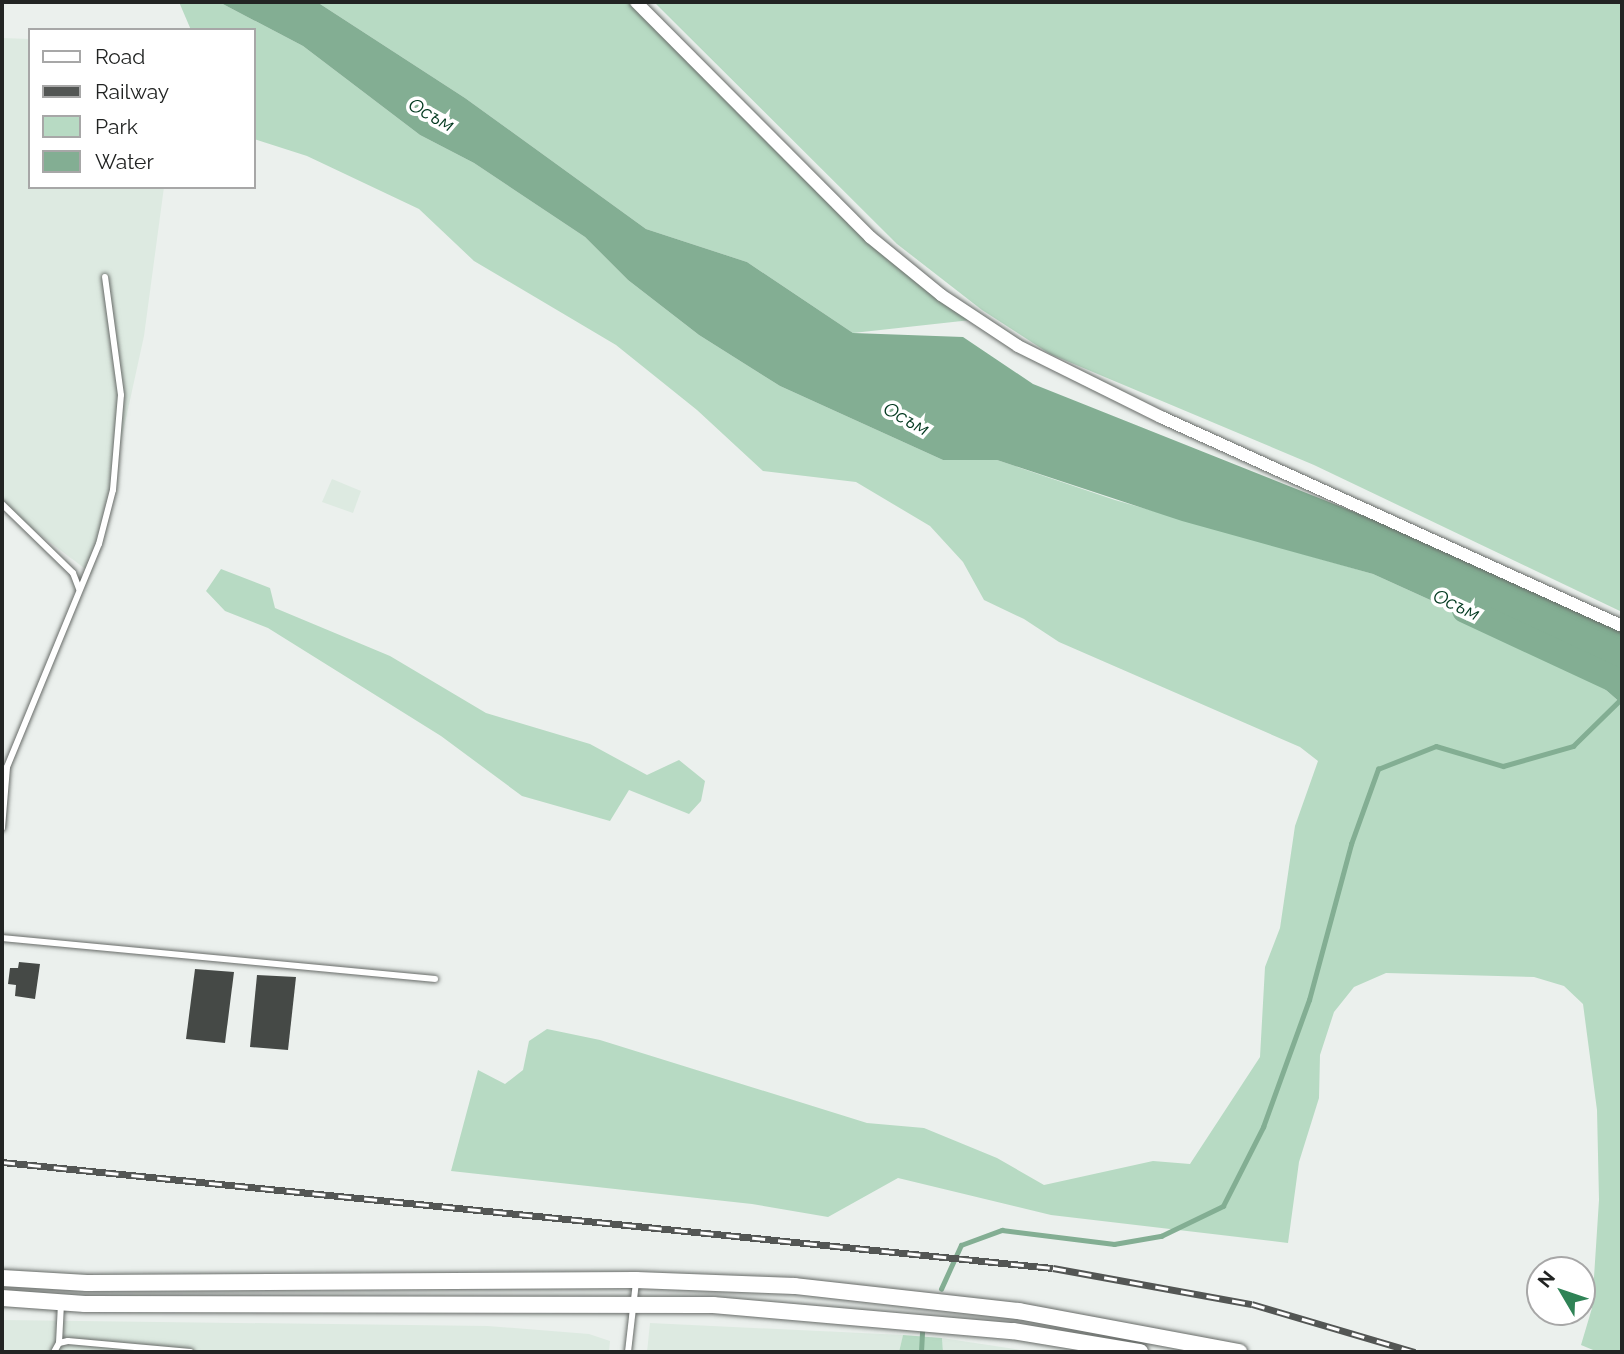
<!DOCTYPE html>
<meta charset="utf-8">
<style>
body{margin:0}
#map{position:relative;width:1624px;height:1354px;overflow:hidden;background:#ebf0ed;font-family:Raleway,sans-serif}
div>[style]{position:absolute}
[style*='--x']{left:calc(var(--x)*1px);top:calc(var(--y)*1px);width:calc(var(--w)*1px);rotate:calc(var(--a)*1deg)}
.built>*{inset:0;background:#ddeae1}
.green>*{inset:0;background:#b7dac3}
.water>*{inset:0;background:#83ae93}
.stream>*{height:4.5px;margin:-2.25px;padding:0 2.25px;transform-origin:2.25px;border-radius:2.25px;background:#83ae93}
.river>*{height:26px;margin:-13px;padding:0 13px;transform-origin:13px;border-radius:13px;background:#83ae93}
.building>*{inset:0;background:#454946}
.roads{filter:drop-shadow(0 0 2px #676b68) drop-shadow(0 0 2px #676b68)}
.service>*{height:6px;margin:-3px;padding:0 3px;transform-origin:3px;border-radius:3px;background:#fff}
.minor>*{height:12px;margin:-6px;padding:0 6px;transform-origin:6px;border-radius:6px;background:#fff}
.secondary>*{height:16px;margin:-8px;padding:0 8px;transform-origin:8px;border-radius:8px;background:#fff}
.rail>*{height:7px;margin-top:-3.5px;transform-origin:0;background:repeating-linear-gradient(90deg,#fff 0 13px,#535654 0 26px);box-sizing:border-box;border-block:2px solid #535654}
span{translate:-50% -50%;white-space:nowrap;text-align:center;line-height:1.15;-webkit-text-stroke:7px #fff;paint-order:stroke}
.water-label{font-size:19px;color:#00381e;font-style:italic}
.frame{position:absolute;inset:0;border:4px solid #222423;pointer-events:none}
.legend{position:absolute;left:28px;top:28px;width:228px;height:161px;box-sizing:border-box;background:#fff;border:2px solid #a7a7a7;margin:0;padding:9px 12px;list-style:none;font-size:21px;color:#222423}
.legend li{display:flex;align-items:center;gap:14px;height:35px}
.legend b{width:35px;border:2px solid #a7a7a7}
.north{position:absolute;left:1526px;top:1256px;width:70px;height:70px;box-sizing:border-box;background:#fff;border:2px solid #a7a7a7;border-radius:50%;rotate:309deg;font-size:19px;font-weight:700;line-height:28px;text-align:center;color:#222423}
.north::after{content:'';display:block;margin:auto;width:24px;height:32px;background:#2f8356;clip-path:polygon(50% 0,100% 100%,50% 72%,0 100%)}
</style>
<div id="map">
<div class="built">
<i style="clip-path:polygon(2px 38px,30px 39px,30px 187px,164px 187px,144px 336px,92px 574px,2px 506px)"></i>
<i style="clip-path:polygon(332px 479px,361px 491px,353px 513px,322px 502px)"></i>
<i style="clip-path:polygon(2px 1320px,488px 1326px,589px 1334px,610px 1341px,609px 1352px,2px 1352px)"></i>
<i style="clip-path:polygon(650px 1323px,903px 1335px,899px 1352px,647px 1352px)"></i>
<i style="clip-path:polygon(942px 1338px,1034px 1352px,943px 1352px)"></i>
</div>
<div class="green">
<i style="clip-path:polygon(179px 2px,219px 2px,303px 46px,420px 135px,474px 163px,585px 237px,628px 280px,699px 335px,780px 386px,943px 460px,997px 460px,1115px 500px,1373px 574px,1470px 618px,1512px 628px,1559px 649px,1622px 704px,1622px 1352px,1598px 1352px,1581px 1345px,1592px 1308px,1599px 1200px,1597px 1110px,1583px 1004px,1564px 986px,1534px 977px,1386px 973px,1354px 987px,1334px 1012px,1320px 1055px,1319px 1098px,1299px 1162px,1288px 1243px,1051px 1215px,898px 1178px,828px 1217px,752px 1204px,451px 1171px,478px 1070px,505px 1084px,523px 1070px,529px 1041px,547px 1029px,600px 1040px,867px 1123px,924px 1128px,997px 1158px,1044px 1185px,1153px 1161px,1190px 1164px,1260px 1057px,1265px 967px,1280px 928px,1295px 826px,1318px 761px,1300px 747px,1059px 642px,1024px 619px,984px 600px,963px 562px,930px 526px,856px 482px,763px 471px,697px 410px,616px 345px,474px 261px,419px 209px,307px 156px,254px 139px,254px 30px,191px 30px)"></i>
<i style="clip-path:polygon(317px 2px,636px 2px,840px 207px,971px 320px,853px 333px,747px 262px,646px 229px,465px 98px)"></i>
<i style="clip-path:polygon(654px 2px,1622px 2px,1622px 612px,1314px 465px,1050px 354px,982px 310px,897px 244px)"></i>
<i style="clip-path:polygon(221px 569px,270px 588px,275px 608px,390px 656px,486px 713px,590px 744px,647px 775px,679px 760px,705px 781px,701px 801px,689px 814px,629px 790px,610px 821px,522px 796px,441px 736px,268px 628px,225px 611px,206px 591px)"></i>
<i style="clip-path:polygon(903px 1335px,942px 1338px,943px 1352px,899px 1352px)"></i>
</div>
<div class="water">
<i style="clip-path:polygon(219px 2px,317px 2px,465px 98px,646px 229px,747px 262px,853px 333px,963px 337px,1033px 384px,1417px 537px,1622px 632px,1622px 704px,1559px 649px,1512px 628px,1470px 618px,1373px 574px,1182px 521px,997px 460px,943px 460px,780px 386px,699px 335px,628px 280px,585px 237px,474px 163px,420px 135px,303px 46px)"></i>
</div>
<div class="stream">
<i style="--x:941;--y:1289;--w:48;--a:-65.6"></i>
<i style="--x:961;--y:1245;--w:44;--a:-20.1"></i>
<i style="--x:1002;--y:1230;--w:113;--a:7.1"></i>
<i style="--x:1114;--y:1244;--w:48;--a:-9.7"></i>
<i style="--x:1161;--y:1236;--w:69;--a:-25.8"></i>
<i style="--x:1223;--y:1206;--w:89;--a:-63.1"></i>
<i style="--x:1263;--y:1127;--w:135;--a:-70.1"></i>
<i style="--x:1309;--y:1000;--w:162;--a:-74.9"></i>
<i style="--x:1351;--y:844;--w:80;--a:-70.2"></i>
<i style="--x:1378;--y:769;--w:62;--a:-21.6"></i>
<i style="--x:1436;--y:746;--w:70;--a:16.6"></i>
<i style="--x:1503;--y:766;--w:73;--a:-15.9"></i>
<i style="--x:1573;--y:746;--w:69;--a:-44.4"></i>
<i style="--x:921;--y:1352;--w:21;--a:-87"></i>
</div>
<div class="river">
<i style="--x:1465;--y:610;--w:173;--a:24.9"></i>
</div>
<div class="building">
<i style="clip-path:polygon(19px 962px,40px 964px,35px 999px,15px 996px,16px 985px,8px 984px,10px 968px,18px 968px)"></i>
<i style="clip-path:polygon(195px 969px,234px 972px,225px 1043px,186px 1039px)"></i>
<i style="clip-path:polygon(257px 975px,296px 977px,288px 1050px,250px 1047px)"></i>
</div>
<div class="roads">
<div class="service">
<i style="--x:2;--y:504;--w:99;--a:44.2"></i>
<i style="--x:73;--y:573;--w:17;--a:69"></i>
<i style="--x:2;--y:828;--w:61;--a:-85.3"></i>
<i style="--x:7;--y:767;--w:241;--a:-67.6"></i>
<i style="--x:99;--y:544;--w:56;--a:-75.5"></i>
<i style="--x:113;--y:490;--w:95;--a:-85.2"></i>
<i style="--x:121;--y:395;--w:119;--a:-97.7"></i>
<i style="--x:2;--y:938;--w:435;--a:5.4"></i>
<i style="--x:59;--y:1343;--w:40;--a:-87.1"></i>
<i style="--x:54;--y:1352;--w:10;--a:-61"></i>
<i style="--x:59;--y:1343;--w:9;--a:-13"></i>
<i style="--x:68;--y:1341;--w:123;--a:5.1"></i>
<i style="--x:628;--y:1352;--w:70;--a:-83.5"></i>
</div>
<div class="minor">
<i style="--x:636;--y:2;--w:332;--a:45.1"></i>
<i style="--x:870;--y:237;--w:92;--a:39.2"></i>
<i style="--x:941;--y:295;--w:92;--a:33.5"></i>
<i style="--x:1018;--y:346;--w:160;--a:26.4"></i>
<i style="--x:1161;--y:417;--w:506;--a:24.39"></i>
</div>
<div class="secondary">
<i style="--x:2;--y:1278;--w:85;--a:3.4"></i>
<i style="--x:87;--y:1283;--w:549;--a:-0.31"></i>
<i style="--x:636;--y:1280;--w:159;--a:2.2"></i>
<i style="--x:795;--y:1286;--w:225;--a:6.4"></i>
<i style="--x:1019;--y:1311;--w:224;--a:10.6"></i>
<i style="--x:2;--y:1298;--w:83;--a:4.1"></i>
<i style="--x:85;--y:1304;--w:628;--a:0.09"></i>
<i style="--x:713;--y:1305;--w:301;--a:5"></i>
<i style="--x:1013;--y:1331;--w:129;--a:9.4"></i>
</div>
</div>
<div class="rail">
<i style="--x:2;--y:1162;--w:1056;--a:5.76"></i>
<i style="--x:1053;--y:1268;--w:202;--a:10.3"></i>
<i style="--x:1252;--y:1304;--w:170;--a:16.4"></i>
</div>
<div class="water-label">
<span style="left:431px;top:115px;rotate:29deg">Осъм</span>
<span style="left:906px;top:419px;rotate:29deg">Осъм</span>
<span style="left:1456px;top:605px;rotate:25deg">Осъм</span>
</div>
<div class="frame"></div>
<ul class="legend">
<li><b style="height:9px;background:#fff"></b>Road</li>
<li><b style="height:9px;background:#535654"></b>Railway</li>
<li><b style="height:19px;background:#b7dac3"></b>Park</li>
<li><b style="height:19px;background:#83ae93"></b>Water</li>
</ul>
<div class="north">N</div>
</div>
